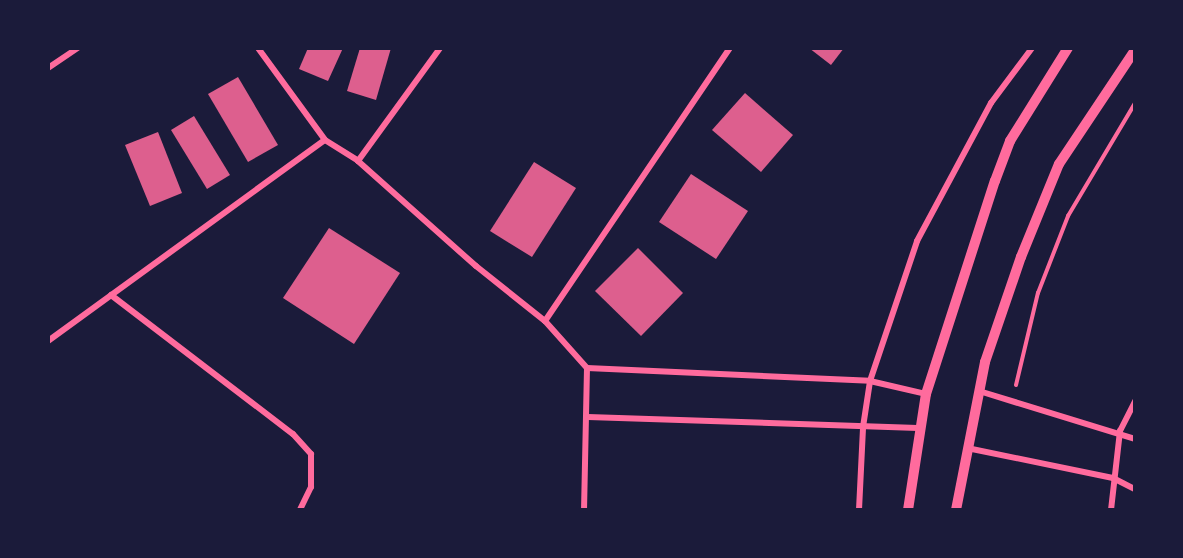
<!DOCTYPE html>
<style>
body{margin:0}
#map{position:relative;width:1183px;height:558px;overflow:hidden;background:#1b1b3a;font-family:Signika,sans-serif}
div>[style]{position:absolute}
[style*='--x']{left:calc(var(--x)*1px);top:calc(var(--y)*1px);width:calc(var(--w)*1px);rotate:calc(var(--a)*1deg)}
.building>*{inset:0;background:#dd5f8e}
.path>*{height:4px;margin:-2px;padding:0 2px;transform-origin:2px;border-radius:2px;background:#ff6b9d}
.minor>*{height:6px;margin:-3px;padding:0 3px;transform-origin:3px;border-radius:3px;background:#ff6b9d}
.tertiary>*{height:10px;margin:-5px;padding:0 5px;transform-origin:5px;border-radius:5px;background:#ff6b9d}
span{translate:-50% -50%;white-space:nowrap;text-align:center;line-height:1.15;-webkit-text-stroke:5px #1b1b3a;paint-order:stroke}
.frame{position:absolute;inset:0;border:50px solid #1b1b3a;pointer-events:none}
</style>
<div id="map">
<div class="building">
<i style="clip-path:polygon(308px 48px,343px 48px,328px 81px,299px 69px)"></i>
<i style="clip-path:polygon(360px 48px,391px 48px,376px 100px,347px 91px)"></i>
<i style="clip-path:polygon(809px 48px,844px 48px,831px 65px)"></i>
<i style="clip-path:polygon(238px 77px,278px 145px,248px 162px,208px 94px)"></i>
<i style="clip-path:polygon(745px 93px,793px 135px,761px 172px,712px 130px)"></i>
<i style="clip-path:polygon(194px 116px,230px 175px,207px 189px,171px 130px)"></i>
<i style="clip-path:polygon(158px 132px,182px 193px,150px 206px,125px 145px)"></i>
<i style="clip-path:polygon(534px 162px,576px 188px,532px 257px,490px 231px)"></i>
<i style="clip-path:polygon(691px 174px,748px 211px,716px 259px,659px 222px)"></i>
<i style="clip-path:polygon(329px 228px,400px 273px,354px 344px,283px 298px)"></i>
<i style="clip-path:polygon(638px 248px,683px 293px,641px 336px,595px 291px)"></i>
</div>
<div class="path">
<i style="--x:1016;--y:385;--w:95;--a:-76.6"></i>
<i style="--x:1038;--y:293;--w:83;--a:-68.7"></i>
<i style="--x:1068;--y:216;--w:131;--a:-59.3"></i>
</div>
<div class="minor">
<i style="--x:258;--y:48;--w:114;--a:53.9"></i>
<i style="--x:325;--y:140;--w:39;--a:32"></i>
<i style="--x:358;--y:161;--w:158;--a:41.7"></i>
<i style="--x:476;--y:266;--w:88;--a:38.6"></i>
<i style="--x:545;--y:321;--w:63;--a:48.2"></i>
<i style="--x:587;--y:368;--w:142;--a:91.2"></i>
<i style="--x:48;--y:68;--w:36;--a:-34"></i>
<i style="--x:358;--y:161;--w:140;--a:-54"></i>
<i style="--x:111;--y:295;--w:229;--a:37.4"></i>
<i style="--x:293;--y:434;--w:27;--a:48"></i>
<i style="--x:311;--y:454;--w:33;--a:90"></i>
<i style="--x:311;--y:487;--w:25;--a:116"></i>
<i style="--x:545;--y:321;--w:330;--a:-55.9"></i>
<i style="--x:48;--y:341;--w:342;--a:-36"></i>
<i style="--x:587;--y:368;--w:283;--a:2.6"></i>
<i style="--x:870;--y:381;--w:57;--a:13.1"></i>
<i style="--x:979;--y:391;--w:163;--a:17.1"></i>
<i style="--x:588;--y:417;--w:330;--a:1.9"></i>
<i style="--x:967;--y:448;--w:149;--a:11.6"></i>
<i style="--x:1113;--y:478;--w:25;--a:27"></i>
<i style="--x:859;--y:510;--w:83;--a:-87.2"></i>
<i style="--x:863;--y:427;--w:47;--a:-81.3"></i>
<i style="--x:870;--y:381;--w:148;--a:-71.4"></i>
<i style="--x:917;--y:241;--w:157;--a:-61.8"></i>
<i style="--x:991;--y:103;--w:69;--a:-53.3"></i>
<i style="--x:1111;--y:510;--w:80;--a:-83.5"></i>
<i style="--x:1120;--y:431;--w:34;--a:-63"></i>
</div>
<div class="tertiary">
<i style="--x:908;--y:510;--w:117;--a:-81.2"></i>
<i style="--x:926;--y:394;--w:224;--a:-72.1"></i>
<i style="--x:995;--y:181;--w:43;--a:-69.4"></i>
<i style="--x:1010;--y:141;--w:110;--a:-58.1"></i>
<i style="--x:956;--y:510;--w:151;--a:-78.9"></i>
<i style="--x:985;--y:362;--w:111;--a:-71.1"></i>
<i style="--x:1021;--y:257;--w:100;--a:-67.8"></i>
<i style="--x:1059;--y:164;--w:137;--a:-56.3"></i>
</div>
<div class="frame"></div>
</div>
